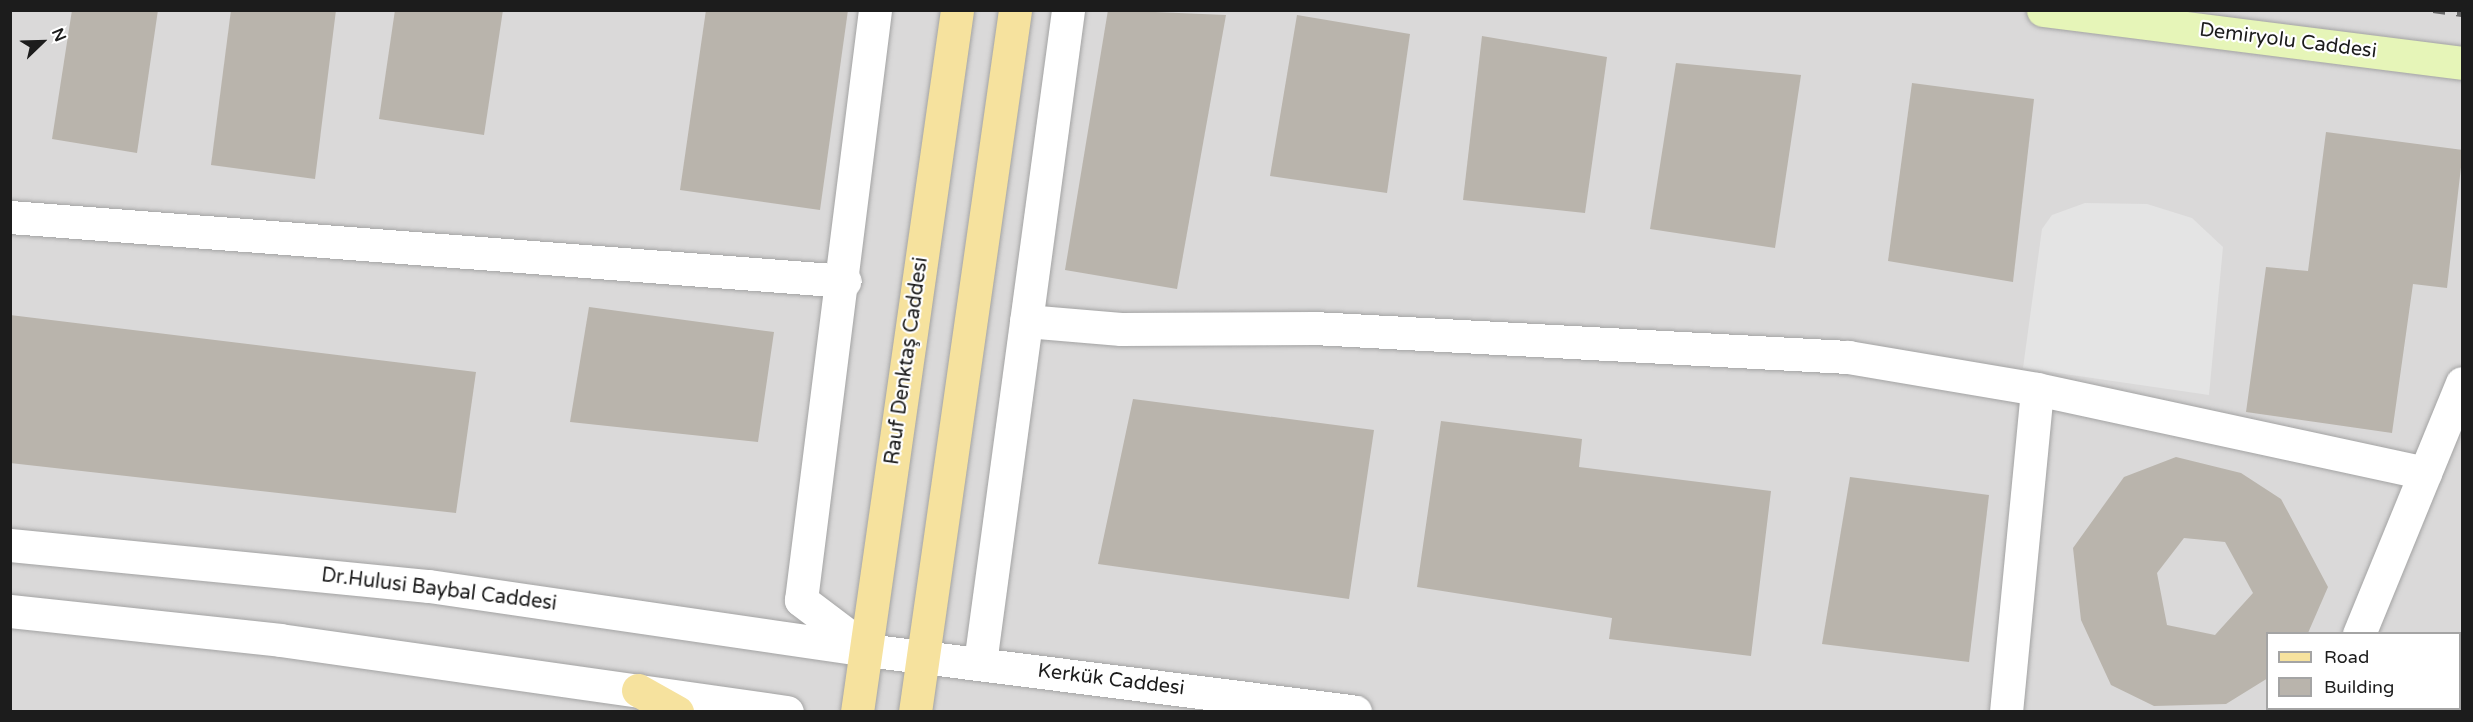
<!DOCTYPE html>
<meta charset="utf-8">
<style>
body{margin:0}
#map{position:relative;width:2473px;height:722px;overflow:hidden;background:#edebe2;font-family:"Varela Round",sans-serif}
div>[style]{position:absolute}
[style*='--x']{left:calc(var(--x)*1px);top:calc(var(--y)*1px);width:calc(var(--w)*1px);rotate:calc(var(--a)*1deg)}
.residential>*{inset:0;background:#dad9d9}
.parking>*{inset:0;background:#e4e4e4}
.building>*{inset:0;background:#b9b4ac}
.roads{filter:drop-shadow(0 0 2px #a3a3a3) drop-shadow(0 0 2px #a3a3a3)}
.minor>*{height:33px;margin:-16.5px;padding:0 16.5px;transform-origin:16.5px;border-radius:16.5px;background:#fff}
.tertiary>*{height:33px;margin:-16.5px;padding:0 16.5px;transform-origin:16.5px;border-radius:16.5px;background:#fff}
.secondary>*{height:33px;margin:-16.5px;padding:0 16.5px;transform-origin:16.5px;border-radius:16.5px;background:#e6f5b8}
.primary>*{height:33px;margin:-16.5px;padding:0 16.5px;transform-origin:16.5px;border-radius:16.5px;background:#f6e29e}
.rail>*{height:4.5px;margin-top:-2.25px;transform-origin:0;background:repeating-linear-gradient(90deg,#6a6a6a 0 12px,transparent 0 24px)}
span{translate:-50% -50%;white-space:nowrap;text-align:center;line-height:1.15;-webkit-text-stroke:4.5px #fff;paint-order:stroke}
.street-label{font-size:20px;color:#1c1c1c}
.frame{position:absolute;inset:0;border:12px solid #1c1c1c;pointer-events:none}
.legend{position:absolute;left:2266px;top:632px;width:195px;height:78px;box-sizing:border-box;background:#fff;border:2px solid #a4a4a4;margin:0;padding:8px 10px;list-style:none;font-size:18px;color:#1c1c1c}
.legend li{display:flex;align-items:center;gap:12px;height:30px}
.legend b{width:30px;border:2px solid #a4a4a4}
.north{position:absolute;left:12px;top:12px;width:60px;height:60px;-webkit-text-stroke:4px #fff;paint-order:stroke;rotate:67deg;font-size:16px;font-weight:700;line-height:24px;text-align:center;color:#1c1c1c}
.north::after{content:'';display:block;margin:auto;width:21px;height:27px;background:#1c1c1c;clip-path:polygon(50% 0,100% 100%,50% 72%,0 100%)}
</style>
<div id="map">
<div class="residential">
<i style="clip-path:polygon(evenodd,10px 11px,2462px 11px,2462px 711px,11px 711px,10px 11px,2268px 634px,2460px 634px,2460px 708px,2268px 708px,2268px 634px)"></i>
</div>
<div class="parking">
<i style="clip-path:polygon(2085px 203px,2147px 204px,2192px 218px,2223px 247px,2209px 395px,2023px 368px,2042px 229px,2052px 215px)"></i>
</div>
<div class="building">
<i style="clip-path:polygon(72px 10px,158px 10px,137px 153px,52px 139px)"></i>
<i style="clip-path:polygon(231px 10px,336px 10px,315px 179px,211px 165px)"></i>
<i style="clip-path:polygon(395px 10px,503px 10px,484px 135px,379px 119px)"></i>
<i style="clip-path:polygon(706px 10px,848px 10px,820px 210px,680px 190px)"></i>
<i style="clip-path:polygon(1108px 10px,1226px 15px,1177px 289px,1065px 270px)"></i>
<i style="clip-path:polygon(1297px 15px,1410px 34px,1387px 193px,1270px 176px)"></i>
<i style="clip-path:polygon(1482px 36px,1607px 57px,1585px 213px,1463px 200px)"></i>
<i style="clip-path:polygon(1676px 63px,1801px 75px,1775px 248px,1650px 229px)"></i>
<i style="clip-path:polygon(1912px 83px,2034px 99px,2013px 282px,1888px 261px)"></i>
<i style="clip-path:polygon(2326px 132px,2463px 150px,2447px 288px,2413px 284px,2392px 433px,2246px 412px,2266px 267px,2308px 271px)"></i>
<i style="clip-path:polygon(589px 307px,774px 332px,758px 442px,570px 422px)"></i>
<i style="clip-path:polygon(10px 315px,476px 372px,456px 513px,10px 463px)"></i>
<i style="clip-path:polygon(1133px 399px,1374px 430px,1349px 599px,1098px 564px)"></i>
<i style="clip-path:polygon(1441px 421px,1582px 439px,1579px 467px,1771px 491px,1751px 656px,1609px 639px,1612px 618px,1417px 587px)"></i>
<i style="clip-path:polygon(evenodd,2176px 457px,2241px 473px,2281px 499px,2328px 587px,2308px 633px,2268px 633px,2268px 678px,2226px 704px,2154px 706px,2111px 685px,2081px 620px,2073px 548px,2124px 477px,2176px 457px,2184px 538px,2225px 542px,2253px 593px,2215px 635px,2167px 625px,2157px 573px,2184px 538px)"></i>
<i style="clip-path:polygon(1850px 477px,1989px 495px,1969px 662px,1822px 644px)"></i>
</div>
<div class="roads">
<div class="minor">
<i style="--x:10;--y:217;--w:837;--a:4.38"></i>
<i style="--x:1026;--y:321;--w:95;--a:4.8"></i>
<i style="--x:1121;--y:329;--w:193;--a:-0.3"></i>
<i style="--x:1314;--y:328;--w:535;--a:3.11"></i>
<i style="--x:1848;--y:357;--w:192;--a:9.6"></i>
<i style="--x:2037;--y:389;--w:397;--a:12.2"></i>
<i style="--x:2359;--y:634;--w:271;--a:-67.7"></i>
<i style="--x:867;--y:650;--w:83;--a:-142.9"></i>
<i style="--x:801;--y:600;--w:595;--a:-82.85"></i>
<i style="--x:2006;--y:712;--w:324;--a:-84.5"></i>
<i style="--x:2327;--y:712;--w:4;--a:-76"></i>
</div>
<div class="tertiary">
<i style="--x:10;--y:545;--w:421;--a:5.6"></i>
<i style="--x:429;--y:586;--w:443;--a:8.3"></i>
<i style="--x:867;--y:650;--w:492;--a:7.2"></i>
<i style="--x:10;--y:611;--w:272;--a:6.1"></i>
<i style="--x:280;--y:640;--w:512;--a:8.08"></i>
<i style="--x:980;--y:663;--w:659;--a:-82.32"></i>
</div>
<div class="secondary">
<i style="--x:2043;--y:10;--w:422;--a:7.2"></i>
</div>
<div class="primary">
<i style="--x:638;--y:690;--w:45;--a:29.4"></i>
<i style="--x:857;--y:712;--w:709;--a:-81.89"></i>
<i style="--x:915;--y:712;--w:709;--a:-81.89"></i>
</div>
</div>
<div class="rail">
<i style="--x:2433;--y:10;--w:29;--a:8"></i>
</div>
<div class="street-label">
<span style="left:2288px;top:41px;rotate:7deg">Demiryolu Caddesi</span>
<span style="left:907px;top:361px;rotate:-82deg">Rauf Denktaş Caddesi</span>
<span style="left:439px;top:590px;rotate:7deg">Dr.Hulusi Baybal Caddesi</span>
<span style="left:1111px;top:680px;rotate:7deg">Kerkük Caddesi</span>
</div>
<div class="frame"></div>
<ul class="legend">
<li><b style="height:8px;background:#f6e29e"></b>Road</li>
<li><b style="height:16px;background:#b9b4ac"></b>Building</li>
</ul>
<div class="north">N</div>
</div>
